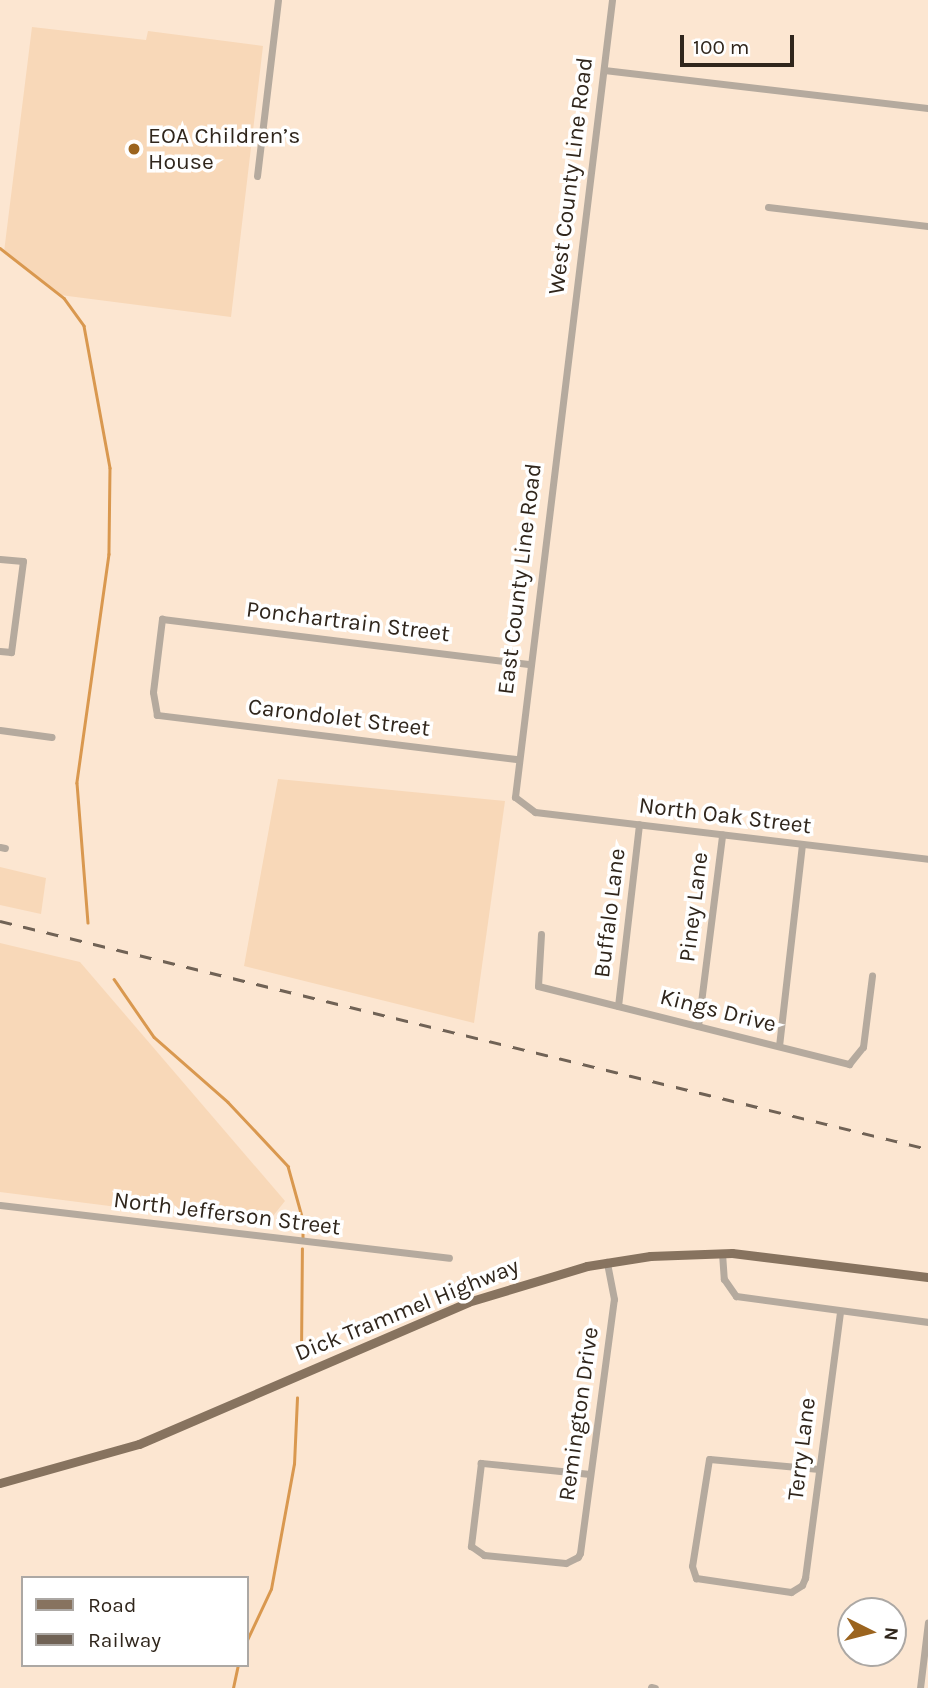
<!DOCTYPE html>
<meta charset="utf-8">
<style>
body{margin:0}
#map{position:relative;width:928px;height:1688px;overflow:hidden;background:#fce6d1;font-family:Karla,sans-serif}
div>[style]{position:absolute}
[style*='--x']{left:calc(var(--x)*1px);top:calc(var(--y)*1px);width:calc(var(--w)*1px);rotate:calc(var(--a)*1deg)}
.built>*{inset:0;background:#f8d8b8}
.stream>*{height:2.5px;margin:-1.25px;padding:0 1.25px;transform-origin:1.25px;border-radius:1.25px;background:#d9984f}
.minor>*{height:7px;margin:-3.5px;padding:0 3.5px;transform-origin:3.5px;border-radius:3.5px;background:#b5aa9e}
.major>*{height:9px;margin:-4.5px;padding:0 4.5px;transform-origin:4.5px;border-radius:4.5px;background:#87735f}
.rail>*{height:2.5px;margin-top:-1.25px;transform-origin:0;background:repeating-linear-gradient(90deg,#706255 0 12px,transparent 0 24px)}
.dots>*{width:19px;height:19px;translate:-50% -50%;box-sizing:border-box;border:4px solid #fff;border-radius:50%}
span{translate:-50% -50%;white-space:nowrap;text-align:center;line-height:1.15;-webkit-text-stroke:7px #fff;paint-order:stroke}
.poi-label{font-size:23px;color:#30261c}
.left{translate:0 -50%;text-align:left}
.street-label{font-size:23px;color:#30261c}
.legend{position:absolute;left:21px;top:1576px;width:228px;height:91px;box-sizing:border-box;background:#fff;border:2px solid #aca8a4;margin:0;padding:9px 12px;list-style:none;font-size:21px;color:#30261c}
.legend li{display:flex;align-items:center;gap:14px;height:35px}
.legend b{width:35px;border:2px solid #aca8a4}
.north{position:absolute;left:837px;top:1597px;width:70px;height:70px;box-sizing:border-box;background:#fff;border:2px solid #aca8a4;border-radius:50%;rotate:96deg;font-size:19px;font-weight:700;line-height:28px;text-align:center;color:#30261c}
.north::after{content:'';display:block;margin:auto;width:24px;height:32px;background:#9b641f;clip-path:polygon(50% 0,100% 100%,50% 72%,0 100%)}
.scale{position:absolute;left:680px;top:35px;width:114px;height:32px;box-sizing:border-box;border:4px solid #30261c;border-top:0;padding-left:9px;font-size:21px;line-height:24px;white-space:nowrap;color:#30261c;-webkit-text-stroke:5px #fff;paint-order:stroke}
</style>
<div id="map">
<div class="built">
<i style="clip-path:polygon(32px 27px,146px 40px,148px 31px,263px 46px,231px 317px,60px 295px,4px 252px)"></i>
<i style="clip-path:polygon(278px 779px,505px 801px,474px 1023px,244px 966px)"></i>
<i style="clip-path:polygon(0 867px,46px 878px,41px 914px,0 905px)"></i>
<i style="clip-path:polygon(0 943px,80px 962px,285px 1201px,265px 1226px,0 1192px)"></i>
</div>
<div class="stream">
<i style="--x:0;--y:248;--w:81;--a:38"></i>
<i style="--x:64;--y:298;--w:34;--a:54"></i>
<i style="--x:84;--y:326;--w:144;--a:79.6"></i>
<i style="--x:110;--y:468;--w:86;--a:90.7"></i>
<i style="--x:109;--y:554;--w:231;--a:98"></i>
<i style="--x:77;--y:783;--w:140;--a:85.5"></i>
<i style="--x:114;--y:979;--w:70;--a:55.4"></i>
<i style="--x:154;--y:1037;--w:98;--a:41.3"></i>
<i style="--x:228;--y:1102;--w:88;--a:46.8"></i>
<i style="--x:288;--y:1166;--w:56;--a:74.5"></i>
<i style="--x:303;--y:1220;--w:17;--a:90"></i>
<i style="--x:301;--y:1354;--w:105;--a:-89.5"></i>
<i style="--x:247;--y:1640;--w:56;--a:-64.8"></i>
<i style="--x:271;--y:1589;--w:127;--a:-79.6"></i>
<i style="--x:294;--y:1464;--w:66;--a:-87.4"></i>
<i style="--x:233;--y:1688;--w:24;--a:-78"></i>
</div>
<div class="minor">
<i style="--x:612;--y:0;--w:803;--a:96.94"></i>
<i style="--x:515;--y:797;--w:25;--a:37"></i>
<i style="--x:535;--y:812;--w:396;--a:6.8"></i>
<i style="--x:604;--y:70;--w:326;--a:6.7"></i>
<i style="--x:257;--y:176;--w:177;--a:-83.2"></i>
<i style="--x:768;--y:207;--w:161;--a:6.8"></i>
<i style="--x:0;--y:559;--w:23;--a:5"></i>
<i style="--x:23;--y:561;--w:92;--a:97.5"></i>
<i style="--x:11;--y:652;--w:11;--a:-175"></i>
<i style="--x:0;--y:730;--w:52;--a:7.7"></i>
<i style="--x:516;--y:759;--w:362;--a:-173"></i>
<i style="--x:157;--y:715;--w:23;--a:-100"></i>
<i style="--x:153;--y:692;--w:74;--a:-83"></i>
<i style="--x:162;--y:619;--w:369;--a:7"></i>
<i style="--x:0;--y:847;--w:5;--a:11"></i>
<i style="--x:541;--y:934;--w:52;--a:93.3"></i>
<i style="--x:538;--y:986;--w:321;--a:14.1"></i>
<i style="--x:849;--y:1064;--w:22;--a:-51"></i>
<i style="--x:863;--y:1047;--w:72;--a:-82.8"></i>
<i style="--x:618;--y:1006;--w:183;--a:-83.4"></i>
<i style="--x:698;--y:1026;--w:193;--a:-82.8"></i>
<i style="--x:779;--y:1046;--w:202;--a:-83.5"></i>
<i style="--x:0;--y:1205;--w:452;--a:6.7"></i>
<i style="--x:722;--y:1253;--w:26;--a:86"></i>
<i style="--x:724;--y:1279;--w:21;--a:55"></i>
<i style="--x:736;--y:1296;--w:194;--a:7.7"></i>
<i style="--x:819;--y:1469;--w:110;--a:-174.8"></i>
<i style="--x:709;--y:1459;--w:108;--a:99"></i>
<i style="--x:692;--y:1566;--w:13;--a:72"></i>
<i style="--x:696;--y:1578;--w:96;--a:8.4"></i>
<i style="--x:791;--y:1592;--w:13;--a:-32"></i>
<i style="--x:802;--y:1585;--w:8;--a:-67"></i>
<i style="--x:805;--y:1578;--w:269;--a:-82.5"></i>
<i style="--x:590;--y:1474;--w:110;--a:-174.2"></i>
<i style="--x:481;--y:1463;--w:84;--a:96.9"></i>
<i style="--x:471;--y:1546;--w:16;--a:35"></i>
<i style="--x:484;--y:1555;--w:82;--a:5.6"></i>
<i style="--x:566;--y:1563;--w:13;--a:-27"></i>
<i style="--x:578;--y:1557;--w:4;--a:-63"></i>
<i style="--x:580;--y:1553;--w:256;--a:-82.4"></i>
<i style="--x:614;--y:1299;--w:38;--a:-101"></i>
<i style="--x:651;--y:1687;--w:4;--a:14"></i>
<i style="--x:920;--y:1688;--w:66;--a:-83.1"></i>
</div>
<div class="major">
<i style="--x:0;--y:1483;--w:144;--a:-15.7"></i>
<i style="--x:139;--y:1444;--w:358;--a:-23.3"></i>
<i style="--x:468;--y:1302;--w:124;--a:-16.8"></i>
<i style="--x:587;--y:1266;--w:64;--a:-9"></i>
<i style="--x:650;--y:1256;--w:82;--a:-2.1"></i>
<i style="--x:732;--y:1253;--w:197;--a:7"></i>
</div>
<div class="rail">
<i style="--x:0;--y:921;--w:956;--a:13.8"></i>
</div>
<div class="dots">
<i style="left:134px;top:149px;background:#9b641f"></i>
</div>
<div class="poi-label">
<span class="left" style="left:148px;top:149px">EOA Children’s<br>House</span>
</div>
<div class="street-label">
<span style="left:571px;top:176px;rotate:-83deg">West County Line Road</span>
<span style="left:520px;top:579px;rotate:-83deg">East County Line Road</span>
<span style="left:348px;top:622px;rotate:7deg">Ponchartrain Street</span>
<span style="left:339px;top:718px;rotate:7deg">Carondolet Street</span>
<span style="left:725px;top:816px;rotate:7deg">North Oak Street</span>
<span style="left:694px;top:907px;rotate:-83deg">Piney Lane</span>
<span style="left:610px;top:913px;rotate:-83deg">Buffalo Lane</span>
<span style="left:718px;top:1011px;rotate:14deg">Kings Drive</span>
<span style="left:227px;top:1214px;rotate:7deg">North Jefferson Street</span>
<span style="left:407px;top:1310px;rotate:-22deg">Dick Trammel Highway</span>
<span style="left:579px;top:1414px;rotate:-82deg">Remington Drive</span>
<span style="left:802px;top:1449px;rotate:-83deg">Terry Lane</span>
</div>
<ul class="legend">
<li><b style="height:9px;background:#87735f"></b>Road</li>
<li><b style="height:9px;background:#706255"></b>Railway</li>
</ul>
<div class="north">N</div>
<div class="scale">100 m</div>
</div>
